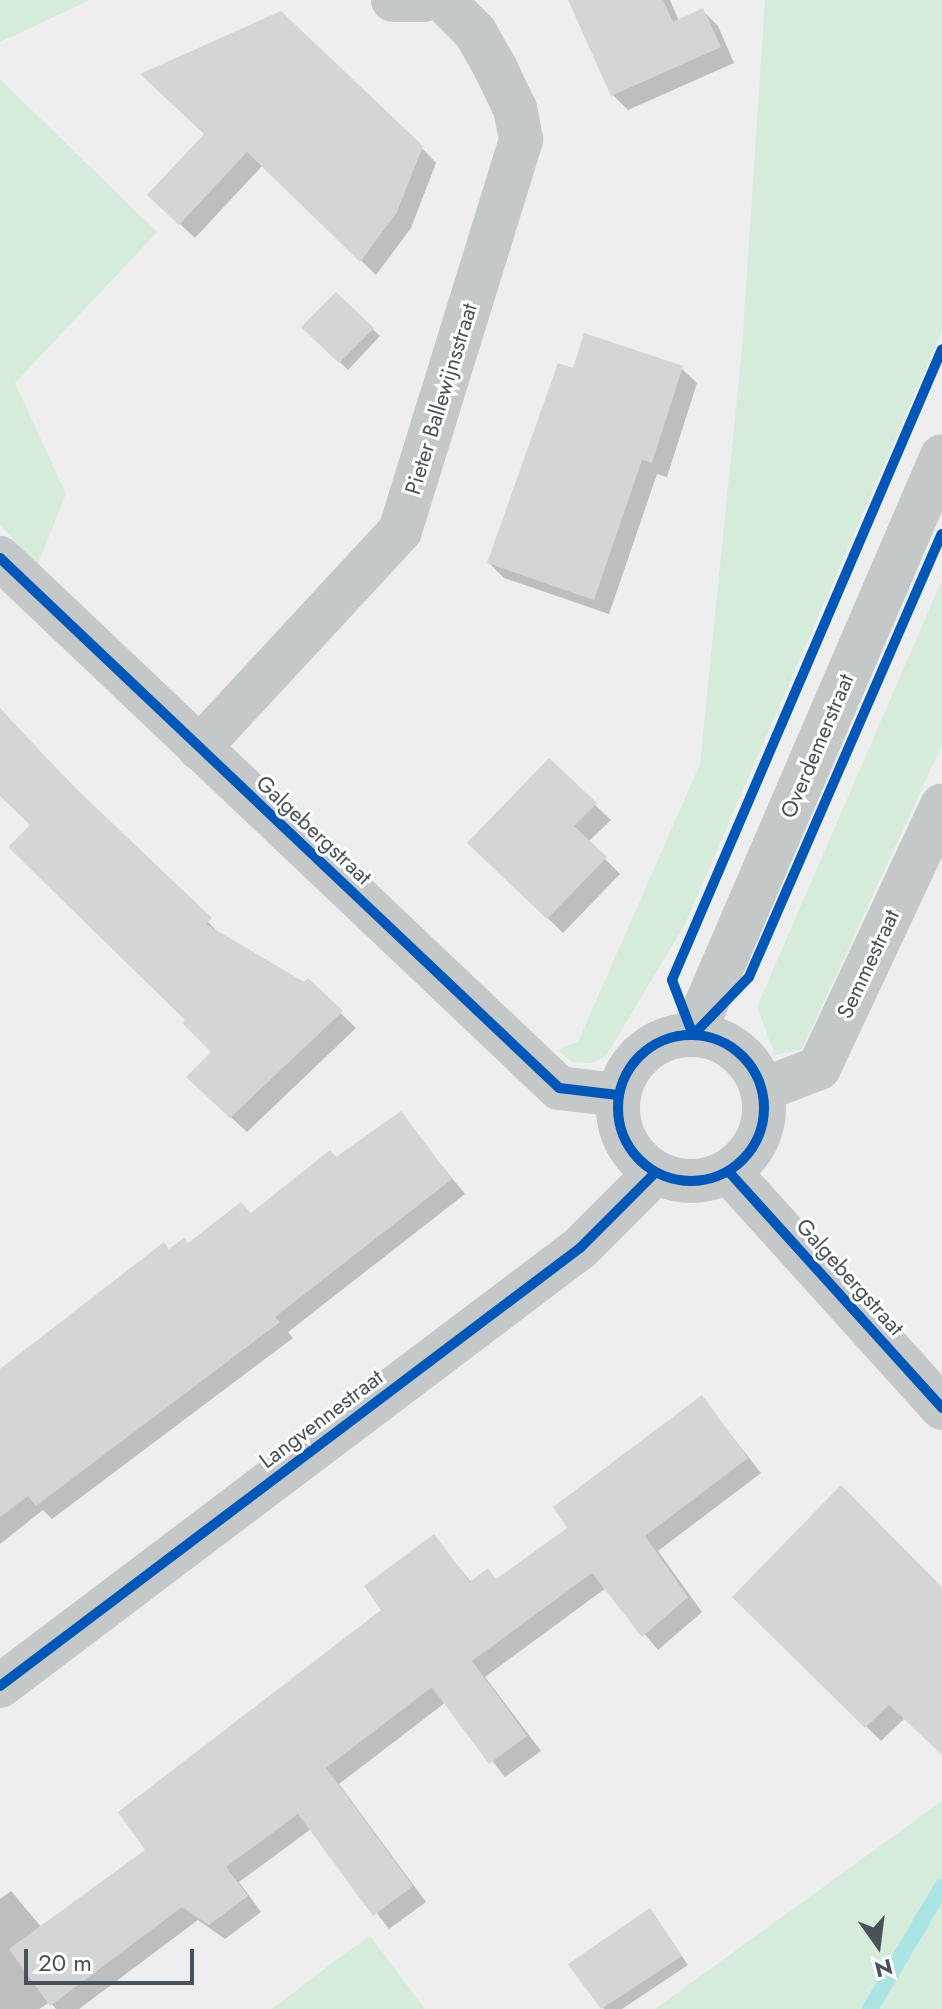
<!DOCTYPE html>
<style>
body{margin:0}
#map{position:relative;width:942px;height:2009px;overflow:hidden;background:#eee;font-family:Jost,sans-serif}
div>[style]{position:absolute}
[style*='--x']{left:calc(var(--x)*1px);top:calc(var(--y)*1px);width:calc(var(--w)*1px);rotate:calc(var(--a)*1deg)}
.green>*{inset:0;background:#d4ecd9}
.shadow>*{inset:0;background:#0003}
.stream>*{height:16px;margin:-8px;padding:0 8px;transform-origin:8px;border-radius:8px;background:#ace4e6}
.building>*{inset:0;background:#d4d6d6}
.street>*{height:44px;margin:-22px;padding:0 22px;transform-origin:22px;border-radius:22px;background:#c5c8c9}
.street>.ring{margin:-22px;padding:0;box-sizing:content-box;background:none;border:44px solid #c5c8c9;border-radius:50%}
.cycleway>*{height:10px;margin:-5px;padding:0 5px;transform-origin:5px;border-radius:5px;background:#0057b8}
.cycleway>.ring{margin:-5px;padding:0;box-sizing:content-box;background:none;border:10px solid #0057b8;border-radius:50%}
span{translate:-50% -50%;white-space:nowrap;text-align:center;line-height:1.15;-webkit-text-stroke:6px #fff;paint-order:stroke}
.street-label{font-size:22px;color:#475358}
.north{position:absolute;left:838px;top:1905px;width:80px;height:80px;-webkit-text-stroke:6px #fff;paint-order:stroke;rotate:166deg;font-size:22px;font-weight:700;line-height:32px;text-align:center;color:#475358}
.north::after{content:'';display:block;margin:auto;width:28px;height:36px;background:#475358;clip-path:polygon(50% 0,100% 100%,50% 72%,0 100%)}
.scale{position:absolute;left:24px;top:1949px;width:170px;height:36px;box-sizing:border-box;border:4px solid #475358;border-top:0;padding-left:10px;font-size:24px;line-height:28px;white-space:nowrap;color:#475358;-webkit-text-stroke:6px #fff;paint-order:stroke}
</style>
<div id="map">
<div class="green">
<i style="clip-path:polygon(0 0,90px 0,0 42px)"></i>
<i style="clip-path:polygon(765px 0,942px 0,942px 331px,685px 924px,606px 1056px,591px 1063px,573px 1062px,557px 1050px,578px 1042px,700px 764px,742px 348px)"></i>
<i style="clip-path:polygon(0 79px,157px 232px,15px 383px,66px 494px,38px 564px,0 525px)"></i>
<i style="clip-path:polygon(942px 580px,942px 745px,802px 1049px,775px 1055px,757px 1007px)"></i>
<i style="clip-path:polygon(942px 1801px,942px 2009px,655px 2009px)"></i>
<i style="clip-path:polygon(370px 1936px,425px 2009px,272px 2009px,337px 1959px)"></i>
</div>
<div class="shadow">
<i style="clip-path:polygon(570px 0,670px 0,679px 21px,702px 10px,718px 26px,734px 63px,628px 110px,613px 95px)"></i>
<i style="clip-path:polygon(206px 135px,421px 147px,436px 163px,411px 228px,376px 275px,263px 165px,195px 238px,165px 210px)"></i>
<i style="clip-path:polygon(336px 295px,380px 336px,348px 370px,304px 327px)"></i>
<i style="clip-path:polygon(681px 368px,697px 383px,667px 477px,657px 474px,609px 614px,504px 578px,489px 563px,574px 371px)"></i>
<i style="clip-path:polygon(18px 730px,223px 937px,304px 985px,308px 981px,356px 1028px,247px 1132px,204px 1092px,213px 1052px,33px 825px,0 795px,0 750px)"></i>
<i style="clip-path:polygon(549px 761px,611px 820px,588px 842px,620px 874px,563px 933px,470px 843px)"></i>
<i style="clip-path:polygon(400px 1114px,465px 1194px,288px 1332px,293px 1338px,52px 1519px,43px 1510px,0 1544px,0 1371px,170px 1251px,252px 1215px)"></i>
<i style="clip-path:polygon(702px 1398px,761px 1473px,658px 1551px,702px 1612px,658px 1650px,606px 1588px,485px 1677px,541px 1751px,505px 1777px,446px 1702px,339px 1784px,426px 1902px,389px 1929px,311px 1829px,239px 1882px,261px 1912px,225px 1939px,198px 1920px,79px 2009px,56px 2009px,50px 2002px,39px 2009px,0 2009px,0 1899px,11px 1891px,42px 1928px,148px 1851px,384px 1611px,434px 1537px,472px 1583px,488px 1571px,497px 1580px,570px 1528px)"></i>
<i style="clip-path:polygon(942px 1589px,942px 1753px,905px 1718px,881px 1741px,735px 1597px)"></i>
<i style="clip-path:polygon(650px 1910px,688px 1965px,622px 2009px,604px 2009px,571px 1965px)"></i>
</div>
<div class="stream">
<i style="--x:870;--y:2009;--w:142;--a:-59.5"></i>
</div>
<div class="building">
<i style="clip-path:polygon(568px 0,663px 0,673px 22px,703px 8px,721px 47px,611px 96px)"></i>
<i style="clip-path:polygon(281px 11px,423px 146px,397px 212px,360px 262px,247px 152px,179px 225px,147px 195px,204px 134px,140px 74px)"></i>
<i style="clip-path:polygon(336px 292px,374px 328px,339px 363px,301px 327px)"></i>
<i style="clip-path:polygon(584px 333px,683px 366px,652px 463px,642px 460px,594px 600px,487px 563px,558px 363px,573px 368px)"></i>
<i style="clip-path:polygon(0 708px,69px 782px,212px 918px,206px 924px,304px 982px,308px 978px,343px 1011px,230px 1118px,186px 1077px,211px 1052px,182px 1023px,185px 1020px,8px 847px,30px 825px,0 796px)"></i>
<i style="clip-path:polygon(549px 758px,597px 803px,574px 826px,607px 857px,547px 919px,467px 843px)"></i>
<i style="clip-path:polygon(401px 1111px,452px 1179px,275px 1317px,280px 1322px,36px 1506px,28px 1496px,0 1517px,0 1369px,164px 1242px,169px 1249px,184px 1238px,188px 1243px,241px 1202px,251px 1213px,330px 1150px,336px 1157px)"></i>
<i style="clip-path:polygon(702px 1395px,748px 1458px,645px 1536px,688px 1597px,642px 1637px,592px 1573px,472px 1661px,527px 1736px,489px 1764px,432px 1687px,326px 1768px,413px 1886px,373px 1916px,298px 1814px,226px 1867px,248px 1896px,209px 1925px,182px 1907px,50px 2006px,9px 1949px,145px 1850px,118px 1812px,381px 1610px,364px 1586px,434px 1534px,470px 1582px,488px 1568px,496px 1579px,567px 1528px,553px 1507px)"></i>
<i style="clip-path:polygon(841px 1485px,942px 1587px,942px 1755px,889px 1705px,865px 1728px,732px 1597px)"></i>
<i style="clip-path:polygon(650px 1908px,682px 1956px,601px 2009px,568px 1964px)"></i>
</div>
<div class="street">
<i style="--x:393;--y:0;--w:31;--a:0"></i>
<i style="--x:0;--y:558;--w:770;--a:43.47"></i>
<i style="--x:559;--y:1088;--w:59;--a:6.8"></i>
<i style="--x:199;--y:748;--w:296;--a:-47.2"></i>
<i style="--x:400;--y:531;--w:410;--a:-72.8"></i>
<i style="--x:521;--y:139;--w:31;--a:-101"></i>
<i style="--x:515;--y:109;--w:47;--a:-115.5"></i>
<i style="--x:495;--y:67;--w:40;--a:-119.7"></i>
<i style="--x:475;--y:32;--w:45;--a:-135"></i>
<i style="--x:693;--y:1035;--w:630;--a:-66.73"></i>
<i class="ring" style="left:618px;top:1035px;width:102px;height:102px"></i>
<i style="--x:762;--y:1090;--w:61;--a:-21.1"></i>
<i style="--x:819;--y:1068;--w:290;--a:-64.9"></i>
<i style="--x:729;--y:1172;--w:318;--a:47.9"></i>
<i style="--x:0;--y:1686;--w:727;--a:-37.06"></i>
<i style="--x:580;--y:1248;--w:106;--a:-45"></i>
</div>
<div class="cycleway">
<i style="--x:0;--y:558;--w:770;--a:43.47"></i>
<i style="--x:559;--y:1088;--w:59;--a:6.8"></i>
<i style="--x:693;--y:1035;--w:59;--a:-110.9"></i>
<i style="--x:672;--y:980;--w:686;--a:-66.83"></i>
<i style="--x:693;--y:1035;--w:81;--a:-46"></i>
<i style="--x:749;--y:977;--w:483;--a:-66.5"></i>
<i class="ring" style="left:618px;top:1035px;width:136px;height:136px"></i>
<i style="--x:729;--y:1172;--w:318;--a:47.9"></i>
<i style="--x:0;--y:1686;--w:727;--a:-37.06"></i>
<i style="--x:580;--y:1248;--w:106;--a:-45"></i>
</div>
<div class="street-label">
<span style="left:441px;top:399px;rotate:-73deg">Pieter Ballewijnsstraat</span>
<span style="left:817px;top:746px;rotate:-67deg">Overdemerstraat</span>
<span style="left:314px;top:830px;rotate:43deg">Galgebergstraat</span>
<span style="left:868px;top:964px;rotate:-65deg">Semmestraat</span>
<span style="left:850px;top:1277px;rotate:48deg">Galgebergstraat</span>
<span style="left:321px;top:1419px;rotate:-37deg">Langvennestraat</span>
</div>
<div class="north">N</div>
<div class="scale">20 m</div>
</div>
